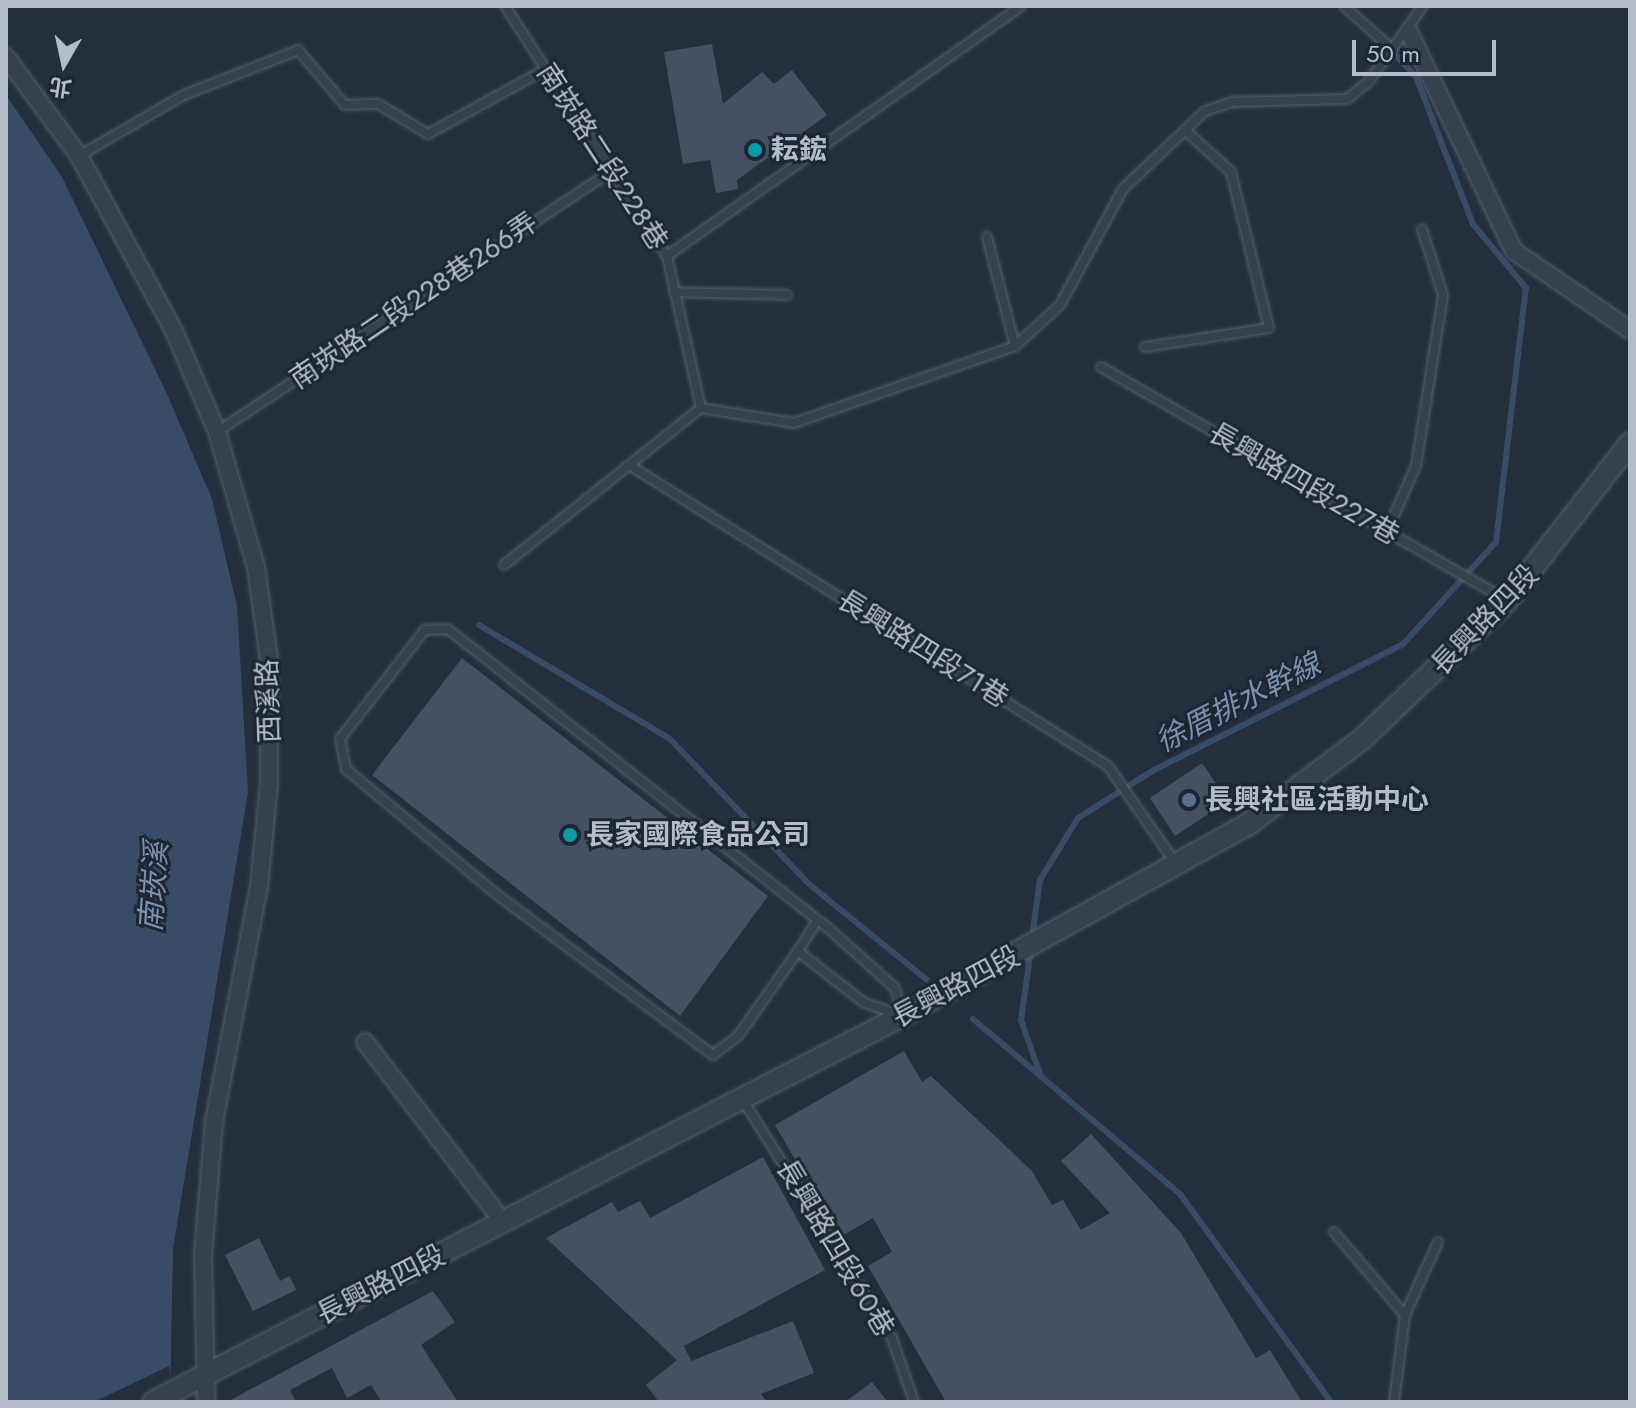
<!DOCTYPE html>
<meta charset="utf-8">
<style>
body{margin:0}
#map{position:relative;width:1636px;height:1408px;overflow:hidden;background:#242f3e;font-family:Jost,"Noto Sans TC",sans-serif}
div>[style]{position:absolute}
[style*='--x']{left:calc(var(--x)*1px);top:calc(var(--y)*1px);width:calc(var(--w)*1px);rotate:calc(var(--a)*1deg)}
.water>*{inset:0;background:#394c67}
.pier>*{inset:0;background:#242f3e}
.stream>*{height:6px;margin:-3px;padding:0 3px;transform-origin:3px;border-radius:3px;background:#394c67}
.building>*{inset:0;background:#455162}
.roads{filter:drop-shadow(0 0 2px #565f6c) drop-shadow(0 0 2px #565f6c)}
.service>*{height:8px;margin:-4px;padding:0 4px;transform-origin:4px;border-radius:4px;background:#38414e}
.minor>*{height:16px;margin:-8px;padding:0 8px;transform-origin:8px;border-radius:8px;background:#38414e}
.tertiary>*{height:20px;margin:-10px;padding:0 10px;transform-origin:10px;border-radius:10px;background:#38414e}
.dots>*{width:22px;height:22px;translate:-50% -50%;box-sizing:border-box;border:4px solid #1d2633;border-radius:50%}
span{translate:-50% -50%;white-space:nowrap;text-align:center;line-height:1.15;-webkit-text-stroke:6px #1d2633;paint-order:stroke}
.poi-label{font-size:28px;color:#b4bcc9;font-weight:700}
.left{translate:0 -50%;text-align:left}
.street-label{font-size:28px;color:#b4bcc9}
.water-label{font-size:30px;color:#7c92b1;font-style:italic}
.frame{position:absolute;inset:0;border:8px solid #b4bcc9;pointer-events:none}
.north{position:absolute;left:24px;top:24px;width:80px;height:80px;-webkit-text-stroke:6px #1d2633;paint-order:stroke;rotate:189deg;font-size:22px;font-weight:700;line-height:32px;text-align:center;color:#b4bcc9}
.north::after{content:'';display:block;margin:auto;width:28px;height:36px;background:#b4bcc9;clip-path:polygon(50% 0,100% 100%,50% 72%,0 100%)}
.scale{position:absolute;left:1352px;top:40px;width:144px;height:36px;box-sizing:border-box;border:4px solid #b4bcc9;border-top:0;padding-left:10px;font-size:24px;line-height:28px;white-space:nowrap;color:#b4bcc9;-webkit-text-stroke:6px #1d2633;paint-order:stroke}
</style>
<div id="map">
<div class="water">
<i style="clip-path:polygon(6px 95px,62px 177px,167px 394px,212px 499px,237px 606px,248px 792px,173px 1249px,170px 1402px,6px 1402px)"></i>
</div>
<div class="pier">
<i style="clip-path:polygon(169px 1366px,174px 1402px,94px 1402px)"></i>
</div>
<div class="stream">
<i style="--x:479;--y:625;--w:222;--a:30.8"></i>
<i style="--x:670;--y:739;--w:201;--a:46.2"></i>
<i style="--x:809;--y:884;--w:151;--a:39.1"></i>
<i style="--x:1032;--y:937;--w:58;--a:-82"></i>
<i style="--x:1040;--y:880;--w:73;--a:-58.5"></i>
<i style="--x:1078;--y:818;--w:90;--a:-32.3"></i>
<i style="--x:1154;--y:770;--w:279;--a:-26.8"></i>
<i style="--x:1403;--y:644;--w:138;--a:-47.6"></i>
<i style="--x:1496;--y:542;--w:256;--a:-83.3"></i>
<i style="--x:1526;--y:288;--w:83;--a:-129.6"></i>
<i style="--x:1473;--y:224;--w:158;--a:-111.2"></i>
<i style="--x:1416;--y:77;--w:38;--a:-133"></i>
<i style="--x:1031;--y:949;--w:72;--a:98"></i>
<i style="--x:1021;--y:1020;--w:60;--a:70.7"></i>
<i style="--x:973;--y:1019;--w:271;--a:40.2"></i>
<i style="--x:1180;--y:1194;--w:257;--a:54"></i>
</div>
<div class="building">
<i style="clip-path:polygon(712px 44px,723px 104px,762px 72px,774px 84px,792px 70px,827px 115px,737px 180px,738px 189px,716px 193px,710px 160px,683px 164px,664px 52px)"></i>
<i style="clip-path:polygon(462px 658px,768px 896px,680px 1016px,372px 775px)"></i>
<i style="clip-path:polygon(1202px 763px,1228px 801px,1175px 836px,1150px 798px)"></i>
<i style="clip-path:polygon(904px 1051px,922px 1082px,931px 1076px,1032px 1171px,1052px 1205px,1063px 1200px,1081px 1230px,1110px 1213px,1061px 1161px,1091px 1134px,1181px 1233px,1256px 1358px,1270px 1350px,1302px 1402px,946px 1402px,868px 1266px,892px 1252px,873px 1218px,840px 1237px,775px 1125px)"></i>
<i style="clip-path:polygon(763px 1157px,825px 1270px,684px 1346px,691px 1361px,793px 1321px,814px 1373px,761px 1394px,767px 1402px,659px 1402px,646px 1385px,677px 1360px,546px 1238px,612px 1202px,618px 1212px,640px 1201px,650px 1218px)"></i>
<i style="clip-path:polygon(259px 1238px,280px 1281px,290px 1276px,296px 1290px,253px 1311px,225px 1255px)"></i>
<i style="clip-path:polygon(433px 1291px,455px 1322px,421px 1345px,458px 1402px,382px 1402px,371px 1385px,347px 1398px,332px 1368px,290px 1390px,296px 1402px,227px 1402px)"></i>
<i style="clip-path:polygon(872px 1382px,888px 1402px,845px 1402px)"></i>
</div>
<div class="roads">
<div class="service">
<i style="--x:505;--y:6;--w:298;--a:57.1"></i>
<i style="--x:667;--y:256;--w:156;--a:77.4"></i>
<i style="--x:1344;--y:6;--w:66;--a:41.9"></i>
<i style="--x:79;--y:156;--w:121;--a:-30.2"></i>
<i style="--x:184;--y:95;--w:123;--a:-21.5"></i>
<i style="--x:298;--y:50;--w:72;--a:49.5"></i>
<i style="--x:345;--y:105;--w:33;--a:-2"></i>
<i style="--x:378;--y:104;--w:58;--a:31"></i>
<i style="--x:428;--y:134;--w:132;--a:-28.9"></i>
<i style="--x:987;--y:237;--w:113;--a:75.6"></i>
<i style="--x:667;--y:256;--w:433;--a:-35.2"></i>
<i style="--x:674;--y:292;--w:113;--a:1.5"></i>
<i style="--x:1145;--y:347;--w:125;--a:-8.7"></i>
<i style="--x:1269;--y:328;--w:161;--a:-103.7"></i>
<i style="--x:1231;--y:172;--w:62;--a:-137.6"></i>
<i style="--x:1101;--y:367;--w:467;--a:29.9"></i>
<i style="--x:701;--y:408;--w:94;--a:9.2"></i>
<i style="--x:794;--y:423;--w:234;--a:-19.2"></i>
<i style="--x:1015;--y:346;--w:61;--a:-42.3"></i>
<i style="--x:1060;--y:305;--w:132;--a:-61.5"></i>
<i style="--x:1123;--y:189;--w:113;--a:-43.6"></i>
<i style="--x:1205;--y:111;--w:28;--a:-18"></i>
<i style="--x:1232;--y:102;--w:115;--a:-1.5"></i>
<i style="--x:1347;--y:99;--w:28;--a:-39"></i>
<i style="--x:1369;--y:81;--w:92;--a:-54.2"></i>
<i style="--x:217;--y:432;--w:473;--a:-33.5"></i>
<i style="--x:634;--y:468;--w:560;--a:32.16"></i>
<i style="--x:1108;--y:766;--w:119;--a:55.2"></i>
<i style="--x:1387;--y:531;--w:71;--a:-66"></i>
<i style="--x:1416;--y:466;--w:173;--a:-81"></i>
<i style="--x:1443;--y:295;--w:69;--a:-107.7"></i>
<i style="--x:504;--y:565;--w:252;--a:-38.6"></i>
<i style="--x:448;--y:629;--w:482;--a:38.2"></i>
<i style="--x:827;--y:927;--w:91;--a:41.9"></i>
<i style="--x:895;--y:988;--w:29;--a:76"></i>
<i style="--x:902;--y:1016;--w:41;--a:-160.3"></i>
<i style="--x:863;--y:1002;--w:83;--a:-141.9"></i>
<i style="--x:798;--y:951;--w:104;--a:125.2"></i>
<i style="--x:738;--y:1036;--w:31;--a:143"></i>
<i style="--x:713;--y:1055;--w:265;--a:-143.4"></i>
<i style="--x:500;--y:897;--w:200;--a:-140.3"></i>
<i style="--x:346;--y:769;--w:31;--a:-101"></i>
<i style="--x:340;--y:739;--w:138;--a:-52.1"></i>
<i style="--x:425;--y:630;--w:23;--a:-2"></i>
<i style="--x:798;--y:951;--w:36;--a:-58"></i>
<i style="--x:743;--y:1100;--w:281;--a:58"></i>
<i style="--x:892;--y:1338;--w:68;--a:71"></i>
<i style="--x:1334;--y:1232;--w:109;--a:49.5"></i>
<i style="--x:1405;--y:1315;--w:80;--a:-65.7"></i>
<i style="--x:1394;--y:1402;--w:88;--a:-82.8"></i>
</div>
<div class="minor">
<i style="--x:1409;--y:32;--w:243;--a:64.4"></i>
<i style="--x:1514;--y:251;--w:140;--a:34.3"></i>
<i style="--x:6;--y:57;--w:123;--a:53.6"></i>
<i style="--x:79;--y:156;--w:199;--a:61.5"></i>
<i style="--x:174;--y:331;--w:110;--a:66.9"></i>
<i style="--x:217;--y:432;--w:141;--a:73.9"></i>
<i style="--x:256;--y:567;--w:93;--a:82"></i>
<i style="--x:269;--y:659;--w:124;--a:90"></i>
<i style="--x:269;--y:783;--w:103;--a:95.5"></i>
<i style="--x:259;--y:886;--w:239;--a:100.8"></i>
<i style="--x:214;--y:1121;--w:134;--a:94.7"></i>
<i style="--x:203;--y:1255;--w:147;--a:88.8"></i>
<i style="--x:365;--y:1042;--w:227;--a:52.5"></i>
</div>
<div class="tertiary">
<i style="--x:153;--y:1402;--w:843;--a:-27.26"></i>
<i style="--x:902;--y:1016;--w:397;--a:-29"></i>
<i style="--x:1249;--y:824;--w:140;--a:-36.9"></i>
<i style="--x:1361;--y:740;--w:202;--a:-43.6"></i>
<i style="--x:1507;--y:601;--w:200;--a:-52.1"></i>
</div>
</div>
<div class="dots">
<i style="left:755px;top:150px;background:#0f9aa8"></i>
<i style="left:1189px;top:800px;background:#5c6f8a"></i>
<i style="left:570px;top:835px;background:#0f9aa8"></i>
</div>
<div class="poi-label">
<span class="left" style="left:771px;top:150px">耘鋐</span>
<span class="left" style="left:1205px;top:800px">長興社區活動中心</span>
<span class="left" style="left:586px;top:835px">長家國際食品公司</span>
</div>
<div class="street-label">
<span style="left:602px;top:157px;rotate:57deg">南崁路二段228巷</span>
<span style="left:414px;top:301px;rotate:-34deg">南崁路二段228巷266弄</span>
<span style="left:1304px;top:484px;rotate:30deg">長興路四段227巷</span>
<span style="left:1485px;top:620px;rotate:-46deg">長興路四段</span>
<span style="left:923px;top:649px;rotate:32deg">長興路四段71巷</span>
<span style="left:269px;top:701px;rotate:-92deg">西溪路</span>
<span style="left:956px;top:987px;rotate:-28deg">長興路四段</span>
<span style="left:835px;top:1248px;rotate:59deg">長興路四段60巷</span>
<span style="left:381px;top:1285px;rotate:-27deg">長興路四段</span>
</div>
<div class="water-label">
<span style="left:1238px;top:703px;rotate:-27deg">徐厝排水幹線</span>
<span style="left:154px;top:887px;rotate:-86deg">南崁溪</span>
</div>
<div class="frame"></div>
<div class="north">北</div>
<div class="scale">50 m</div>
</div>
